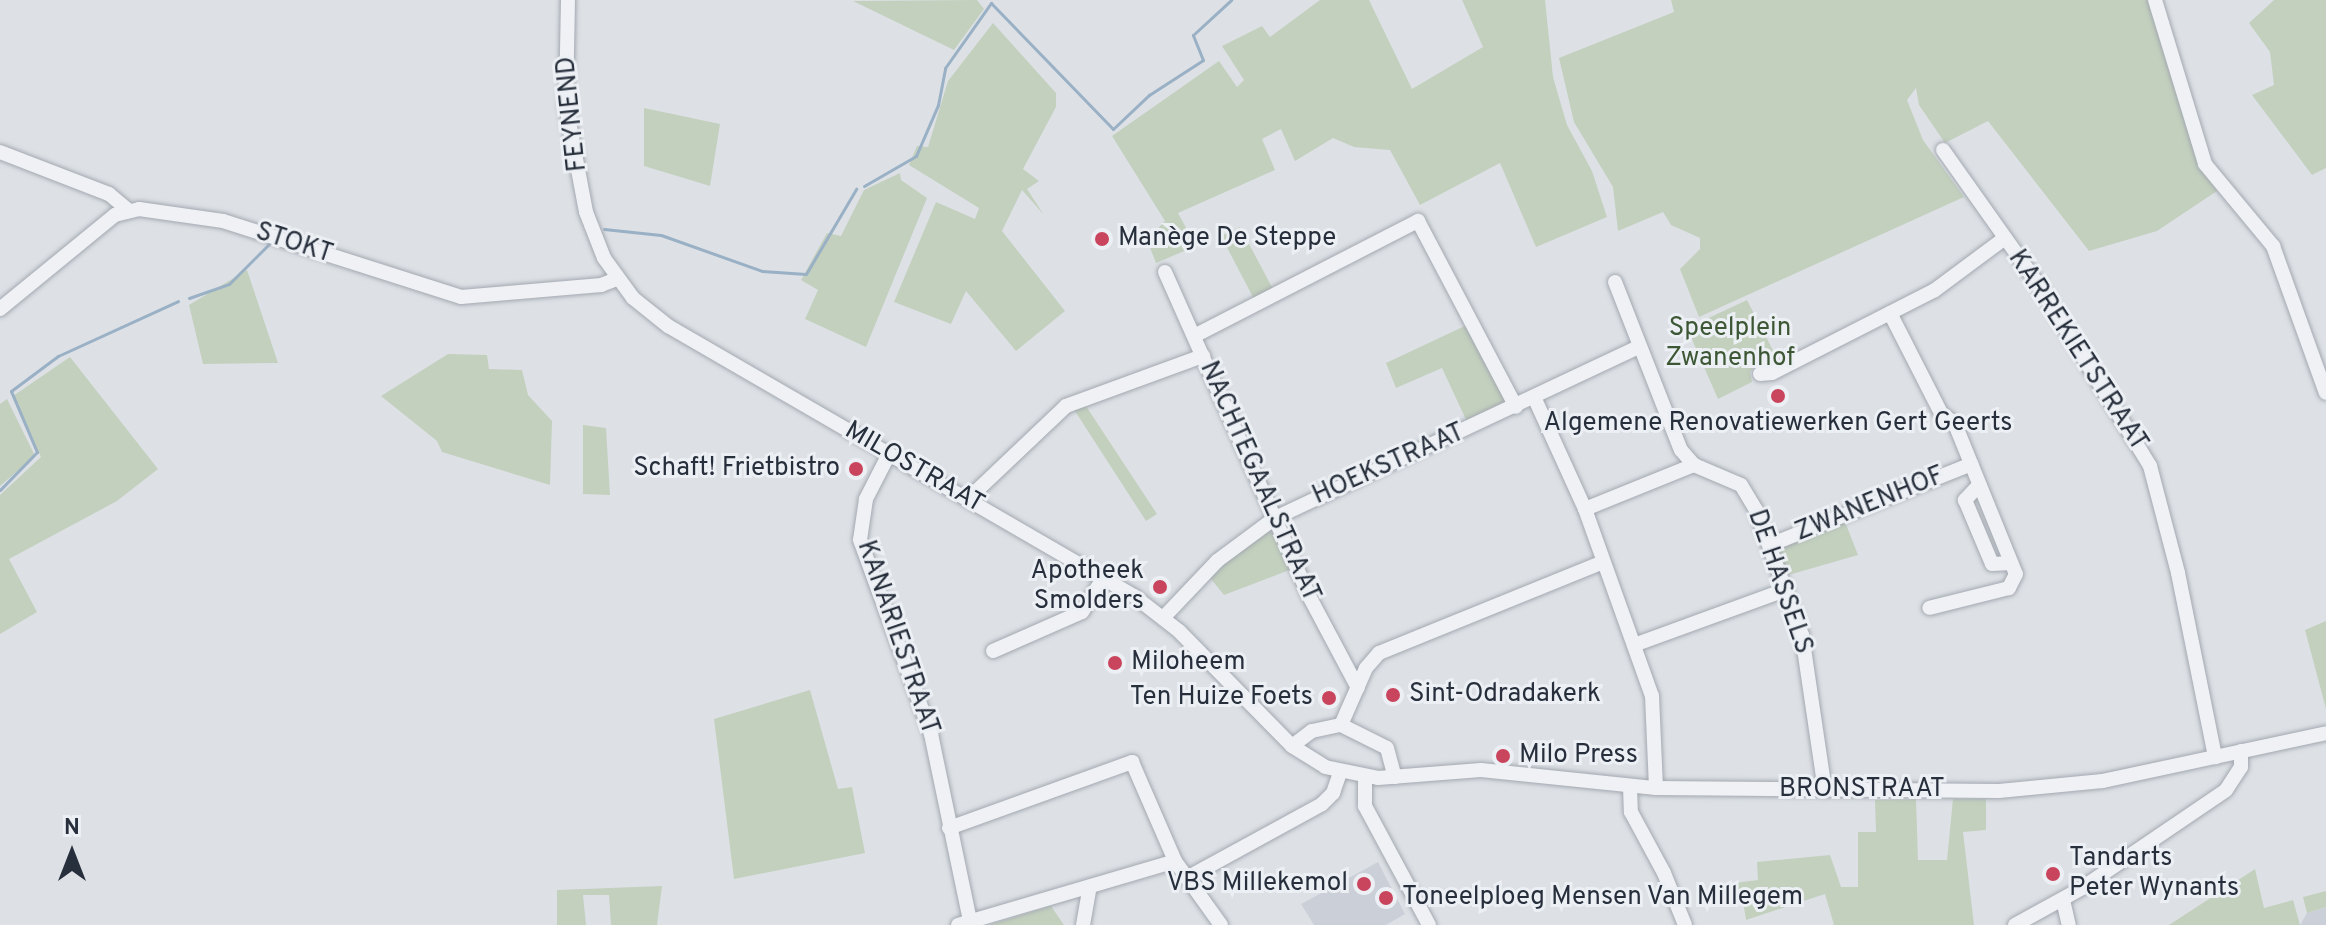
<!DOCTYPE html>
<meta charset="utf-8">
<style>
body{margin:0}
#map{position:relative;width:2326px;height:925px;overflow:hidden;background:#dde1e6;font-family:Overpass,sans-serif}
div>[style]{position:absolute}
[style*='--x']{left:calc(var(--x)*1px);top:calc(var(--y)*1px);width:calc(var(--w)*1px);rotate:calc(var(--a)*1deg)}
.built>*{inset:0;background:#cbd0d8}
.green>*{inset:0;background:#c3d0be}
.stream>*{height:3px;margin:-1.5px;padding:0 1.5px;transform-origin:1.5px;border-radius:1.5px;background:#99b0c5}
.roads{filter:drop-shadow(0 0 2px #a3a8b0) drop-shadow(0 0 2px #a3a8b0)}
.minor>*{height:14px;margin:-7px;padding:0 7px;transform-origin:7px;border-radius:7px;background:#eff1f5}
.dots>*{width:22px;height:22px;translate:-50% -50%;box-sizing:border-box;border:4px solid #ecf0f4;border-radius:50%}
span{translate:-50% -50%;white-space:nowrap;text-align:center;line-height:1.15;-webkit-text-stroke:6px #ecf0f4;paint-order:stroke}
.street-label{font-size:26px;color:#272f3c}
.poi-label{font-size:26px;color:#272f3c}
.left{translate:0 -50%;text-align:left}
.right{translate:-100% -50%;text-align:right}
.park-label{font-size:26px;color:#3d5735}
.north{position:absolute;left:32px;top:813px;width:80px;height:80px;-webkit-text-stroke:6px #ecf0f4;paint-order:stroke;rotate:0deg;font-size:22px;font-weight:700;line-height:32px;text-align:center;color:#272f3c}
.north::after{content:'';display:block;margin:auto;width:28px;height:36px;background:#272f3c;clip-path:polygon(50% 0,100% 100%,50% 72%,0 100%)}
</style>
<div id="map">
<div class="built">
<i style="clip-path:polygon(1378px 862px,1405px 914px,1386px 925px,1314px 925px,1301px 904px)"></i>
<i style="clip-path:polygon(2326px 907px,2326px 925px,2300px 925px,2307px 913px)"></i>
</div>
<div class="green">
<i style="clip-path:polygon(977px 0,984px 9px,954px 50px,853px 1px)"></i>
<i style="clip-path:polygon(1320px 0,1369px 0,1412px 89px,1483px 47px,1462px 0,1545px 0,1553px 77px,1567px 125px,1592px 171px,1607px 217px,1536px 247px,1500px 163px,1420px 205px,1390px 150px,1354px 147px,1333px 138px,1295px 161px,1281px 129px,1262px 139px,1275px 170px,1178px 213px,1196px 246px,1156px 263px,1147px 240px,1165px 221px,1112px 136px,1219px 61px,1237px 87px,1244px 80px,1222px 46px,1262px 26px,1270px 37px)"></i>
<i style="clip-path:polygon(1671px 0,2148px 0,2201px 167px,2217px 191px,2157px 231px,2089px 251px,1988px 121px,1945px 143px,1919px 105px,1916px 88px,1907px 100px,1923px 140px,1964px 197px,1699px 317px,1680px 269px,1700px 249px,1700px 238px,1671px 225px,1663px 212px,1618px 231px,1613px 187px,1574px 122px,1559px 58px,1674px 12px)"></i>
<i style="clip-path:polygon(2274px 0,2326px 0,2326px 168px,2312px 175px,2252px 95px,2274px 85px,2270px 52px,2249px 23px)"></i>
<i style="clip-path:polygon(993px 23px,1056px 93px,1056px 107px,1023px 169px,1039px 181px,1027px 189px,1044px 215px,1022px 190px,1002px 231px,1065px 311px,1016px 351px,966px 291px,951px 324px,894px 302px,936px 202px,975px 219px,979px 208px,909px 165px,917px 146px,928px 147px,948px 81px)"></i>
<i style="clip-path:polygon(644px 108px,720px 124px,710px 186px,644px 166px)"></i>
<i style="clip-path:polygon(900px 173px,901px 180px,927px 198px,866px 347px,805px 319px,818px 290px,801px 280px,827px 233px,841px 236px,864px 190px)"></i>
<i style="clip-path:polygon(1240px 227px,1274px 291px,1255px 301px,1221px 236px)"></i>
<i style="clip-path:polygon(247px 270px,278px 363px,203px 364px,189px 305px)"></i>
<i style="clip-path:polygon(1747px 300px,1780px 364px,1757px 365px,1750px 372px,1752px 382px,1718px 399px,1687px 328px)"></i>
<i style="clip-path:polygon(1469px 324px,1510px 404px,1468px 424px,1442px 368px,1396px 388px,1386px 363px)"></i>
<i style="clip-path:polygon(448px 354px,487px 355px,489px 369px,522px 370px,528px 395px,552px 421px,550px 485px,442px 452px,437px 441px,381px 396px)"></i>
<i style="clip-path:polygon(70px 357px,158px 469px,117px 501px,9px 559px,37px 612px,0 634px,0 495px,41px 457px,13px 396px)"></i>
<i style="clip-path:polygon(7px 399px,35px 456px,0 486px,0 404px)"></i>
<i style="clip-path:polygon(1084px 403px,1157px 514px,1146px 521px,1073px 408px)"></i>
<i style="clip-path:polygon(583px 425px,606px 428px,610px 495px,583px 494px)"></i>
<i style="clip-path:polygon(1844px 519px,1858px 555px,1785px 576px,1775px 547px)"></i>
<i style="clip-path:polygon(1267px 531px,1279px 535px,1292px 569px,1224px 595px,1207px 574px)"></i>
<i style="clip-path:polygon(2326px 621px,2326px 709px,2305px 630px)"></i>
<i style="clip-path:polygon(810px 690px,838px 789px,852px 787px,865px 853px,734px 879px,714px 719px)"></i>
<i style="clip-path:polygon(1916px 799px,1918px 860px,1947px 860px,1953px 799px,1986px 799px,1986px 830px,1963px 832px,1974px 925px,1834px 925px,1825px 894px,1746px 920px,1743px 901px,1727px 901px,1726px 884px,1758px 880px,1757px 862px,1830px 855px,1841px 887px,1858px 887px,1858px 832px,1876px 832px,1875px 800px)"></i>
<i style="clip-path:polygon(2255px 869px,2264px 908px,2293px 900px,2300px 925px,2169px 925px)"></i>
<i style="clip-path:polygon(662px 886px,657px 925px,611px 925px,609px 895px,583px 895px,586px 925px,557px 925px,557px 890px)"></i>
<i style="clip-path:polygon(2326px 891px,2326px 907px,2307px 913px,2303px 897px)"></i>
<i style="clip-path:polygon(1051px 906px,1064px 925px,989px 925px)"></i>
</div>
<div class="stream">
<i style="--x:864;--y:186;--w:60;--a:-30"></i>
<i style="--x:916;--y:156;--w:56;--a:-66.7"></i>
<i style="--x:938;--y:105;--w:38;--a:-79"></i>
<i style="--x:945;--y:68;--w:80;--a:-54.7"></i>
<i style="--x:991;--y:3;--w:175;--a:45.9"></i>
<i style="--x:1113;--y:129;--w:50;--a:-43.4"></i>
<i style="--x:1149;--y:95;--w:64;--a:-32.9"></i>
<i style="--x:1203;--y:60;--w:27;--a:-112"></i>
<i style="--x:1193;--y:35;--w:52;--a:-42.6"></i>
<i style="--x:604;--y:229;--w:57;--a:6"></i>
<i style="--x:661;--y:235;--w:107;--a:19.6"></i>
<i style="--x:762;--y:271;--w:44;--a:3.9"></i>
<i style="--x:806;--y:274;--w:99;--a:-59.5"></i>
<i style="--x:189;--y:298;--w:42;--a:-19.3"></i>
<i style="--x:229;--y:284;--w:58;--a:-45"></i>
<i style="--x:0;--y:490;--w:53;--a:-45.8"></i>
<i style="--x:37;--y:452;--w:66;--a:-113.1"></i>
<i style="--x:11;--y:391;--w:59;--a:-36.7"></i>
<i style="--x:58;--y:356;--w:132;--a:-24.6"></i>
</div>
<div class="roads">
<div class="minor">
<i style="--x:568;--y:0;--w:106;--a:91.1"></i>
<i style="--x:566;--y:106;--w:108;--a:79.3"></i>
<i style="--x:586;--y:212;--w:49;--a:68.6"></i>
<i style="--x:604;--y:258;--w:49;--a:54.1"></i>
<i style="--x:633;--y:298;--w:45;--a:38.7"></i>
<i style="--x:668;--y:326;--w:539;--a:30.09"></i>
<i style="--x:1134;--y:596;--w:57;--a:37.9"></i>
<i style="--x:1179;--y:631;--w:161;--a:45.5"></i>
<i style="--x:1292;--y:746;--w:39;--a:32"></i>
<i style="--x:1325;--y:767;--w:54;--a:11.7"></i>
<i style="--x:1378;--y:778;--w:103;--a:-4.4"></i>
<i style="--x:1481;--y:770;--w:176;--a:5.9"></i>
<i style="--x:1656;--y:788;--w:343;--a:0.5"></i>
<i style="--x:1999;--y:791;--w:104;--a:-5.5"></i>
<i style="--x:2103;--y:781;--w:228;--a:-12.1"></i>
<i style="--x:2155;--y:0;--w:171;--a:73"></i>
<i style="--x:2205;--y:164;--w:107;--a:50.3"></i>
<i style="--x:2273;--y:246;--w:156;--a:70.2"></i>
<i style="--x:1943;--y:150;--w:168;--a:54.7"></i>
<i style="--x:2040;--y:287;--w:210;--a:58.4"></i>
<i style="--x:2150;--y:466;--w:111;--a:75.3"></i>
<i style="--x:2178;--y:573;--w:188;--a:78.6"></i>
<i style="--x:0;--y:152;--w:117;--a:21.1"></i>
<i style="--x:109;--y:194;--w:25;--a:40"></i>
<i style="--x:1165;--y:272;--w:355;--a:66"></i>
<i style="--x:1309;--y:596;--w:104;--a:62"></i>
<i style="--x:1615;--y:282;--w:180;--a:68.6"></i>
<i style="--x:1681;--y:450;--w:20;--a:49"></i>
<i style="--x:1694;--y:465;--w:51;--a:23.1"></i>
<i style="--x:1741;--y:485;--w:29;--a:59"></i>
<i style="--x:1756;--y:510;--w:133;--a:69.8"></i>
<i style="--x:1802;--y:635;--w:157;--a:81.6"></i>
<i style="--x:0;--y:309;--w:149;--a:-39.3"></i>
<i style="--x:115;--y:215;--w:25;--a:-14"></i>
<i style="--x:139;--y:209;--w:85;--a:8.1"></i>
<i style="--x:223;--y:221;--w:250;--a:17.7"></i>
<i style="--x:461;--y:297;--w:141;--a:-4.9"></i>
<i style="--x:601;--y:285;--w:17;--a:-21"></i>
<i style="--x:1890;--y:313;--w:112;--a:63"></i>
<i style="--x:1941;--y:413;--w:18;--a:38"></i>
<i style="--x:1955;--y:424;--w:162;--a:67.9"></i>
<i style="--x:2016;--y:574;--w:16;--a:117"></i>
<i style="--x:2009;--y:588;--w:82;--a:166"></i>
<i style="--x:1194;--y:336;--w:252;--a:-27.2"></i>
<i style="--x:1418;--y:221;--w:210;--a:62.2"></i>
<i style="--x:1760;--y:374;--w:12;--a:-5"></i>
<i style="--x:1772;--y:373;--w:183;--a:-27"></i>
<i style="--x:1935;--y:290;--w:87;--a:-36.6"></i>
<i style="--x:1534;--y:397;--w:123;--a:65.5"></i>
<i style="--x:1585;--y:509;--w:199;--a:70.3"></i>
<i style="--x:1652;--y:696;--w:92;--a:87.5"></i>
<i style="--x:889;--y:454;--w:51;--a:117.1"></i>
<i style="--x:866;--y:499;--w:41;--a:98.3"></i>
<i style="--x:860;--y:540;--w:207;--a:69.9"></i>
<i style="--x:931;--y:734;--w:191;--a:78.2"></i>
<i style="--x:1979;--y:485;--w:21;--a:133"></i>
<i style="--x:1965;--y:500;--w:69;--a:67.1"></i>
<i style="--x:1992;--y:564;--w:19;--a:-3"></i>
<i style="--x:968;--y:499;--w:135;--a:-43.5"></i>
<i style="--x:1066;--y:406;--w:146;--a:-20.1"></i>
<i style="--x:1585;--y:509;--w:118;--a:-22"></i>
<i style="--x:1770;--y:545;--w:217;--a:-21.9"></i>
<i style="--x:1163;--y:618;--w:79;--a:-46.5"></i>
<i style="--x:1217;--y:561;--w:72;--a:-36.6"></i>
<i style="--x:1275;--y:518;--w:402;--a:-25.2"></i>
<i style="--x:1634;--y:645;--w:161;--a:-20"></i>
<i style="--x:993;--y:651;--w:97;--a:-23.7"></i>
<i style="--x:1082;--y:612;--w:41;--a:-57.8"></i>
<i style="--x:1341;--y:725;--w:62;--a:-66.3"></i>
<i style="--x:1366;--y:668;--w:20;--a:-49"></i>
<i style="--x:1379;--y:653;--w:242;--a:-22.1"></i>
<i style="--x:1292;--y:746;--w:25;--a:-37"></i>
<i style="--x:1312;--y:731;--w:30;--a:-12"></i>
<i style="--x:1341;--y:725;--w:51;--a:26.6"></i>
<i style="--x:1387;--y:748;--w:30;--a:75"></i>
<i style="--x:1365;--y:778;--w:28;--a:90"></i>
<i style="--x:1365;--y:806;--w:135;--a:61.7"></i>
<i style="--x:1630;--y:787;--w:25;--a:88"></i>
<i style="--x:1631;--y:812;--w:69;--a:61.6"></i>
<i style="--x:1664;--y:873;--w:56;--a:68"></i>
<i style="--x:949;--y:828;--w:195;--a:-19.8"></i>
<i style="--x:1132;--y:762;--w:108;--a:66.5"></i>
<i style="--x:1175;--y:861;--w:79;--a:54.3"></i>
<i style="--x:1187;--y:878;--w:154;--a:-28.7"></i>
<i style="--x:1322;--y:804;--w:16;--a:-45"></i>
<i style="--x:1333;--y:793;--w:21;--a:-71"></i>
<i style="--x:2063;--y:900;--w:26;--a:77"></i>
<i style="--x:958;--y:925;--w:226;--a:-16.4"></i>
<i style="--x:1083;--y:925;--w:39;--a:-80"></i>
<i style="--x:2015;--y:925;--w:77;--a:-28.9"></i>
<i style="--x:2082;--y:888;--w:174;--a:-34.2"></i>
<i style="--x:2226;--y:790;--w:27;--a:-57"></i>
<i style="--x:2241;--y:767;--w:16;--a:-90"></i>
</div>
</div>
<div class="dots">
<i style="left:1102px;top:239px;background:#c8455d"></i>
<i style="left:1778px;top:396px;background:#c8455d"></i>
<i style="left:856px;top:469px;background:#c8455d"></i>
<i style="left:1160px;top:587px;background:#c8455d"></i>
<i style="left:1115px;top:663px;background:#c8455d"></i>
<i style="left:1393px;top:695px;background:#c8455d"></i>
<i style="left:1329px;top:698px;background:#c8455d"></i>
<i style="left:1503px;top:756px;background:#c8455d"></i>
<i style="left:2053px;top:874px;background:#c8455d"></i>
<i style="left:1364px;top:884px;background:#c8455d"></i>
<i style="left:1386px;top:898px;background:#c8455d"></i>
</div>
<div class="street-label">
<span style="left:573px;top:114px;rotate:-96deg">FEYNEND</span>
<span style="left:294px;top:244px;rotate:18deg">STOKT</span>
<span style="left:2077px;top:351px;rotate:57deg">KARREKIETSTRAAT</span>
<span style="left:1389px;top:465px;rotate:-24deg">HOEKSTRAAT</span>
<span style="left:914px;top:468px;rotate:30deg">MILOSTRAAT</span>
<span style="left:1259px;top:482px;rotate:66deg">NACHTEGAALSTRAAT</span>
<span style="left:1870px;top:505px;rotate:-22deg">ZWANENHOF</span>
<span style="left:1779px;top:582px;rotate:71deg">DE HASSELS</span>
<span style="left:897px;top:638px;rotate:71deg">KANARIESTRAAT</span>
<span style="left:1862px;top:790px">BRONSTRAAT</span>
</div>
<div class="poi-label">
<span class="left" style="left:1118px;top:239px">Manège De Steppe</span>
<span style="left:1778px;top:424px">Algemene Renovatiewerken Gert Geerts</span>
<span class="right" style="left:840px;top:469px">Schaft! Frietbistro</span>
<span class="right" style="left:1144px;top:587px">Apotheek<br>Smolders</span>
<span class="left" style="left:1131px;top:663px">Miloheem</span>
<span class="left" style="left:1409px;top:695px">Sint-Odradakerk</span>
<span class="right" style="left:1313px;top:698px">Ten Huize Foets</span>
<span class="left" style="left:1519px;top:756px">Milo Press</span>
<span class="left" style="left:2069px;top:874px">Tandarts<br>Peter Wynants</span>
<span class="right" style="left:1348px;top:884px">VBS Millekemol</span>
<span class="left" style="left:1402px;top:898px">Toneelploeg Mensen Van Millegem</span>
</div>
<div class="park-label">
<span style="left:1730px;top:344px">Speelplein<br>Zwanenhof</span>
</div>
<div class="north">N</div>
</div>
